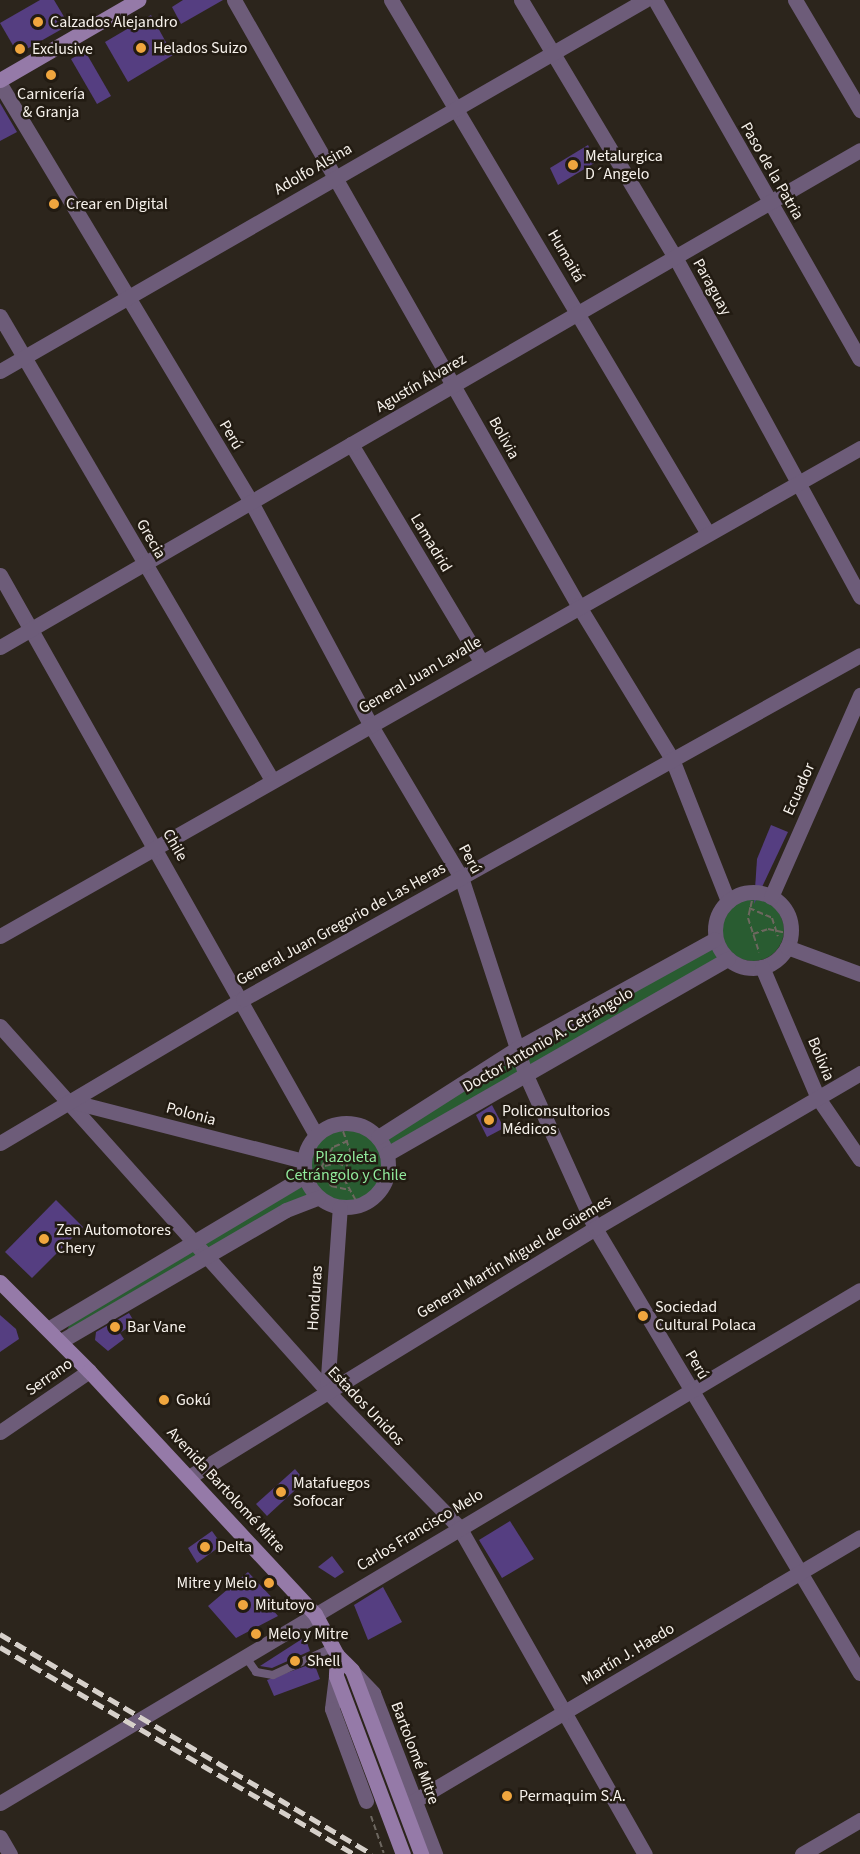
<!DOCTYPE html>
<meta charset="utf-8">
<style>
body{margin:0}
#map{position:relative;width:860px;height:1854px;overflow:hidden;background:#2c251c;font-family:"Source Sans 3",sans-serif}
div>[style]{position:absolute}
[style*='--x']{left:calc(var(--x)*1px);top:calc(var(--y)*1px);width:calc(var(--w)*1px);rotate:calc(var(--a)*1deg)}
.green>*{inset:0;background:#295c31}
.round{border-radius:50%}
.building>*{inset:0;background:#553e81}
.path>*{height:2px;margin-top:-1px;transform-origin:0;background:repeating-linear-gradient(90deg,#6d675f 0 6px,transparent 0 9px)}
.service>*{height:8px;margin:-4px;padding:0 4px;transform-origin:4px;border-radius:4px;background:#6d5c79}
.minor>*{height:15px;margin:-7.5px;padding:0 7.5px;transform-origin:7.5px;border-radius:7.5px;background:#6d5c79}
.minor>.ring{margin:-7.5px;padding:0;box-sizing:content-box;background:none;border:15px solid #6d5c79;border-radius:50%}
.tertiary>*{height:15px;margin:-7.5px;padding:0 7.5px;transform-origin:7.5px;border-radius:7.5px;background:#6d5c79}
.secondary>*{height:15px;margin:-7.5px;padding:0 7.5px;transform-origin:7.5px;border-radius:7.5px;background:#957aa8}
.rail>*{height:4.5px;margin-top:-2.25px;transform-origin:0;background:repeating-linear-gradient(90deg,#d6d0ca 0 12px,transparent 0 18px)}
.dots>*{width:16px;height:16px;translate:-50% -50%;box-sizing:border-box;border:3px solid #221b12;border-radius:50%}
span{translate:-50% -50%;white-space:nowrap;text-align:center;line-height:1.15;-webkit-text-stroke:5px #221b12;paint-order:stroke}
.poi-label{font-size:16px;color:#f7f2ec}
.left{translate:0 -50%;text-align:left}
.right{translate:-100% -50%;text-align:right}
.street-label{font-size:16px;color:#f7f2ec}
.park-label{font-size:16px;color:#91eb9c}
</style>
<div id="map">
<div class="green">
<i class="round" style="left:722px;top:899px;width:62px;height:62px"></i>
<i style="clip-path:polygon(715px 939px,728px 959px,387px 1154px,378px 1137px)"></i>
<i class="round" style="left:309px;top:1128px;width:74px;height:74px"></i>
<i style="clip-path:polygon(305px 1176px,318px 1198px,61px 1341px,75px 1315px)"></i>
</div>
<div class="building">
<i style="clip-path:polygon(40px 0,54px 0,69px 25px,18px 54px,0 23px)"></i>
<i style="clip-path:polygon(183px 0,223px 0,181px 24px,172px 7px)"></i>
<i style="clip-path:polygon(151px 15px,173px 55px,128px 82px,105px 42px)"></i>
<i style="clip-path:polygon(85px 51px,111px 96px,97px 104px,71px 59px)"></i>
<i style="clip-path:polygon(0 103px,17px 132px,0 141px)"></i>
<i style="clip-path:polygon(588px 145px,596px 162px,558px 185px,550px 168px)"></i>
<i style="clip-path:polygon(771px 825px,788px 832px,754px 904px,757px 859px)"></i>
<i style="clip-path:polygon(492px 1105px,504px 1128px,487px 1137px,476px 1115px)"></i>
<i style="clip-path:polygon(56px 1200px,83px 1227px,32px 1278px,5px 1252px)"></i>
<i style="clip-path:polygon(129px 1313px,135px 1323px,120px 1333px,124px 1339px,108px 1351px,95px 1340px,96px 1332px)"></i>
<i style="clip-path:polygon(0 1315px,16px 1329px,19px 1339px,0 1352px)"></i>
<i style="clip-path:polygon(295px 1469px,305px 1481px,267px 1516px,256px 1504px)"></i>
<i style="clip-path:polygon(510px 1521px,534px 1559px,502px 1578px,479px 1540px)"></i>
<i style="clip-path:polygon(212px 1531px,222px 1545px,197px 1563px,188px 1548px)"></i>
<i style="clip-path:polygon(332px 1556px,344px 1572px,335px 1578px,318px 1567px)"></i>
<i style="clip-path:polygon(248px 1572px,278px 1604px,272px 1609px,278px 1616px,236px 1638px,208px 1606px)"></i>
<i style="clip-path:polygon(383px 1587px,402px 1622px,368px 1640px,354px 1605px)"></i>
<i style="clip-path:polygon(305px 1637px,310px 1651px,272px 1668px,260px 1666px)"></i>
<i style="clip-path:polygon(314px 1663px,320px 1679px,274px 1696px,267px 1680px)"></i>
</div>
<div class="path">
<i style="--x:754;--y:892;--w:27;--a:103"></i>
<i style="--x:748;--y:918;--w:36;--a:72"></i>
<i style="--x:749;--y:908;--w:25;--a:23"></i>
<i style="--x:772;--y:918;--w:19;--a:72"></i>
<i style="--x:753;--y:934;--w:16;--a:-18"></i>
<i style="--x:768;--y:929;--w:19;--a:12"></i>
<i style="--x:340;--y:1123;--w:30;--a:70"></i>
<i style="--x:350;--y:1151;--w:29;--a:102"></i>
<i style="--x:344;--y:1179;--w:31;--a:61"></i>
<i style="--x:348;--y:1141;--w:16;--a:158"></i>
<i style="--x:333;--y:1147;--w:22;--a:120"></i>
<i style="--x:322;--y:1166;--w:22;--a:66"></i>
<i style="--x:331;--y:1186;--w:19;--a:12"></i>
<i style="--x:316;--y:1168;--w:23;--a:-13"></i>
<i style="--x:338;--y:1163;--w:10;--a:24"></i>
<i style="--x:371;--y:1816;--w:39;--a:71"></i>
</div>
<div class="service">
<i style="--x:245;--y:1656;--w:19;--a:55"></i>
<i style="--x:256;--y:1672;--w:17;--a:10"></i>
<i style="--x:273;--y:1675;--w:67;--a:-24.7"></i>
</div>
<div class="minor">
<i style="--x:234;--y:0;--w:696;--a:60.38"></i>
<i style="--x:578;--y:605;--w:180;--a:58.6"></i>
<i style="--x:672;--y:759;--w:153;--a:68.5"></i>
<i style="--x:391;--y:0;--w:619;--a:59.29"></i>
<i style="--x:521;--y:0;--w:300;--a:59.1"></i>
<i style="--x:675;--y:257;--w:387;--a:61.4"></i>
<i style="--x:655;--y:0;--w:413;--a:60.3"></i>
<i style="--x:795;--y:0;--w:128;--a:59.4"></i>
<i style="--x:0;--y:84;--w:488;--a:59"></i>
<i style="--x:251;--y:502;--w:252;--a:61.8"></i>
<i style="--x:370;--y:724;--w:178;--a:59.3"></i>
<i style="--x:461;--y:877;--w:206;--a:71.9"></i>
<i style="--x:525;--y:1073;--w:170;--a:65.7"></i>
<i style="--x:595;--y:1228;--w:518;--a:59.23"></i>
<i style="--x:0;--y:316;--w:538;--a:59.62"></i>
<i style="--x:0;--y:371;--w:744;--a:-29.91"></i>
<i style="--x:351;--y:444;--w:253;--a:59.1"></i>
<i style="--x:0;--y:575;--w:643;--a:60.56"></i>
<i style="--x:0;--y:647;--w:993;--a:-30.02"></i>
<i class="ring" style="left:715px;top:892px;width:61px;height:61px"></i>
<i style="--x:771;--y:897;--w:221;--a:-66.2"></i>
<i style="--x:0;--y:936;--w:989;--a:-29.57"></i>
<i style="--x:787;--y:947;--w:78;--a:20.3"></i>
<i style="--x:762;--y:967;--w:142;--a:66.9"></i>
<i style="--x:818;--y:1098;--w:74;--a:55.5"></i>
<i style="--x:0;--y:1026;--w:490;--a:48.1"></i>
<i style="--x:327;--y:1391;--w:190;--a:45.9"></i>
<i style="--x:459;--y:1527;--w:376;--a:60.4"></i>
<i style="--x:70;--y:1101;--w:241;--a:14.4"></i>
<i class="ring" style="left:304px;top:1123px;width:69px;height:69px"></i>
<i style="--x:378;--y:1137;--w:164;--a:-32.5"></i>
<i style="--x:516;--y:1049;--w:227;--a:-28.9"></i>
<i style="--x:0;--y:1143;--w:282;--a:-30.7"></i>
<i style="--x:243;--y:999;--w:706;--a:-29.14"></i>
<i style="--x:387;--y:1154;--w:393;--a:-29.8"></i>
<i style="--x:48;--y:1329;--w:299;--a:-30.8"></i>
<i style="--x:61;--y:1341;--w:260;--a:-30.2"></i>
<i style="--x:286;--y:1210;--w:34;--a:-21"></i>
<i style="--x:327;--y:1391;--w:184;--a:-86"></i>
<i style="--x:0;--y:1432;--w:108;--a:-34.4"></i>
<i style="--x:189;--y:1477;--w:476;--a:-31.5"></i>
<i style="--x:595;--y:1228;--w:307;--a:-30.3"></i>
<i style="--x:353;--y:1672;--w:29;--a:46"></i>
<i style="--x:373;--y:1693;--w:173;--a:68.9"></i>
<i style="--x:336;--y:1676;--w:33;--a:97"></i>
<i style="--x:332;--y:1709;--w:98;--a:69.7"></i>
<i style="--x:414;--y:1801;--w:518;--a:-30.62"></i>
<i style="--x:0;--y:1837;--w:20;--a:60"></i>
<i style="--x:802;--y:1854;--w:67;--a:-30.4"></i>
</div>
<div class="tertiary">
<i style="--x:0;--y:1803;--w:1001;--a:-30.82"></i>
</div>
<div class="secondary">
<i style="--x:0;--y:80;--w:160;--a:-30.1"></i>
<i style="--x:0;--y:1282;--w:126;--a:45"></i>
<i style="--x:89;--y:1371;--w:332;--a:47.1"></i>
<i style="--x:315;--y:1614;--w:47;--a:61.8"></i>
<i style="--x:337;--y:1655;--w:21;--a:45"></i>
<i style="--x:352;--y:1670;--w:197;--a:69.4"></i>
<i style="--x:337;--y:1655;--w:21;--a:93"></i>
<i style="--x:336;--y:1676;--w:190;--a:69.4"></i>
</div>
<div class="rail">
<i style="--x:0;--y:1634;--w:432;--a:30.6"></i>
<i style="--x:0;--y:1647;--w:410;--a:30.3"></i>
</div>
<div class="dots">
<i style="left:38px;top:22px;background:#f0a63e"></i>
<i style="left:141px;top:48px;background:#f0a63e"></i>
<i style="left:20px;top:49px;background:#f0a63e"></i>
<i style="left:51px;top:75px;background:#f0a63e"></i>
<i style="left:573px;top:165px;background:#f0a63e"></i>
<i style="left:54px;top:204px;background:#f0a63e"></i>
<i style="left:489px;top:1120px;background:#f0a63e"></i>
<i style="left:44px;top:1239px;background:#f0a63e"></i>
<i style="left:643px;top:1316px;background:#f0a63e"></i>
<i style="left:115px;top:1327px;background:#f0a63e"></i>
<i style="left:164px;top:1400px;background:#f0a63e"></i>
<i style="left:281px;top:1492px;background:#f0a63e"></i>
<i style="left:205px;top:1547px;background:#f0a63e"></i>
<i style="left:269px;top:1583px;background:#f0a63e"></i>
<i style="left:243px;top:1605px;background:#f0a63e"></i>
<i style="left:256px;top:1634px;background:#f0a63e"></i>
<i style="left:295px;top:1661px;background:#f0a63e"></i>
<i style="left:507px;top:1796px;background:#f0a63e"></i>
</div>
<div class="poi-label">
<span class="left" style="left:50px;top:22px">Calzados Alejandro</span>
<span class="left" style="left:153px;top:48px">Helados Suizo</span>
<span class="left" style="left:32px;top:49px">Exclusive</span>
<span style="left:51px;top:103px">Carnicería<br>&amp; Granja</span>
<span class="left" style="left:585px;top:165px">Metalurgica<br>D´Angelo</span>
<span class="left" style="left:66px;top:204px">Crear en Digital</span>
<span class="left" style="left:502px;top:1120px">Policonsultorios<br>Médicos</span>
<span class="left" style="left:56px;top:1239px">Zen Automotores<br>Chery</span>
<span class="left" style="left:655px;top:1316px">Sociedad<br>Cultural Polaca</span>
<span class="left" style="left:127px;top:1327px">Bar Vane</span>
<span class="left" style="left:176px;top:1400px">Gokú</span>
<span class="left" style="left:293px;top:1492px">Matafuegos<br>Sofocar</span>
<span class="left" style="left:217px;top:1547px">Delta</span>
<span class="right" style="left:257px;top:1583px">Mitre y Melo</span>
<span class="left" style="left:255px;top:1605px">Mitutoyo</span>
<span class="left" style="left:268px;top:1634px">Melo y Mitre</span>
<span class="left" style="left:307px;top:1661px">Shell</span>
<span class="left" style="left:519px;top:1796px">Permaquim S.A.</span>
</div>
<div class="street-label">
<span style="left:313px;top:169px;rotate:-30deg">Adolfo Alsina</span>
<span style="left:772px;top:171px;rotate:60deg">Paso de la Patria</span>
<span style="left:566px;top:256px;rotate:60deg">Humaitá</span>
<span style="left:712px;top:287px;rotate:61deg">Paraguay</span>
<span style="left:421px;top:383px;rotate:-30deg">Agustín Álvarez</span>
<span style="left:231px;top:435px;rotate:59deg">Perú</span>
<span style="left:504px;top:438px;rotate:61deg">Bolivia</span>
<span style="left:151px;top:539px;rotate:60deg">Grecia</span>
<span style="left:431px;top:543px;rotate:59deg">Lamadrid</span>
<span style="left:420px;top:675px;rotate:-30deg">General Juan Lavalle</span>
<span style="left:799px;top:789px;rotate:-66deg">Ecuador</span>
<span style="left:175px;top:845px;rotate:60deg">Chile</span>
<span style="left:470px;top:859px;rotate:62deg">Perú</span>
<span style="left:341px;top:924px;rotate:-29deg">General Juan Gregorio de Las Heras</span>
<span style="left:548px;top:1040px;rotate:-30deg">Doctor Antonio A. Cetrángolo</span>
<span style="left:821px;top:1059px;rotate:67deg">Bolivia</span>
<span style="left:191px;top:1114px;rotate:15deg">Polonia</span>
<span style="left:514px;top:1257px;rotate:-31deg">General Martín Miguel de Güemes</span>
<span style="left:315px;top:1298px;rotate:-86deg">Honduras</span>
<span style="left:697px;top:1365px;rotate:59deg">Perú</span>
<span style="left:49px;top:1377px;rotate:-35deg">Serrano</span>
<span style="left:366px;top:1406px;rotate:46deg">Estados Unidos</span>
<span style="left:226px;top:1490px;rotate:47deg">Avenida Bartolomé Mitre</span>
<span style="left:420px;top:1530px;rotate:-31deg">Carlos Francisco Melo</span>
<span style="left:628px;top:1654px;rotate:-31deg">Martín J. Haedo</span>
<span style="left:415px;top:1753px;rotate:69deg">Bartolomé Mitre</span>
</div>
<div class="park-label">
<span style="left:346px;top:1166px">Plazoleta<br>Cetrángolo y Chile</span>
</div>
</div>
